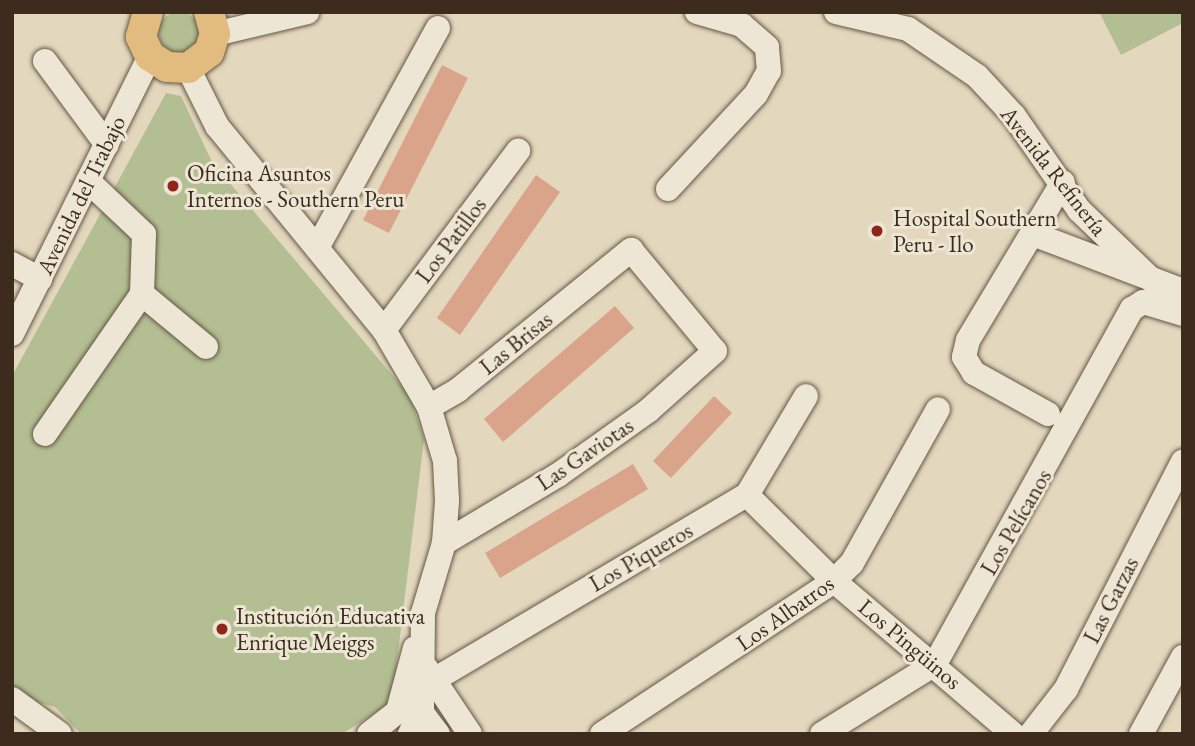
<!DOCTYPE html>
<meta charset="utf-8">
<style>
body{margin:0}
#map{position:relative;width:1195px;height:746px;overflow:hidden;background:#e3d8bd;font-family:"EB Garamond",serif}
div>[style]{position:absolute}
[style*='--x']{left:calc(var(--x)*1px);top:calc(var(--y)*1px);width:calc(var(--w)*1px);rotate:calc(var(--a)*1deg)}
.green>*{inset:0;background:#b3bf92}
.round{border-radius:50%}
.building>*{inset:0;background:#d9a48a}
.roads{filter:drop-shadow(0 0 2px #665746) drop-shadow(0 0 2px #665746)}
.minor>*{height:24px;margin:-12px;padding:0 12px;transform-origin:12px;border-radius:12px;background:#ede6d4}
.major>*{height:30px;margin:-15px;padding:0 15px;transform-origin:15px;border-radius:15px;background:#e2bc7e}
.dots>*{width:19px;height:19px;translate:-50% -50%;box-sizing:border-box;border:4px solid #ede6d4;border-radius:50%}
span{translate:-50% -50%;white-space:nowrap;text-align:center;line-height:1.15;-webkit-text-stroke:6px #ede6d4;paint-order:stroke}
.street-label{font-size:23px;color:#3d2c1e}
.poi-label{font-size:23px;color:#3d2c1e}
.left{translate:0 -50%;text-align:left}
.frame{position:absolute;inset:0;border:14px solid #3d2c1e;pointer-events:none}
</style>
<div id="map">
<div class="green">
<i class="round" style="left:159px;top:12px;width:40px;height:40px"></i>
<i style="clip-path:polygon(1099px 12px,1183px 12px,1183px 23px,1121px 55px)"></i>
<i style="clip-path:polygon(166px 93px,181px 96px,212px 162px,410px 396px,424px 439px,392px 702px,342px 734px,81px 734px,55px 707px,12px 696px,12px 376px)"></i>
</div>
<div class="building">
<i style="clip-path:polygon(442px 65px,468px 78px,389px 233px,363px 220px)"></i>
<i style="clip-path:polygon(536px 175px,560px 192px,460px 335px,437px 318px)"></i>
<i style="clip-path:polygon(615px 306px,634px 328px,503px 442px,484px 419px)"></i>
<i style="clip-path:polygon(714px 396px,732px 413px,671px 478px,653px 461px)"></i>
<i style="clip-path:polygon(633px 464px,648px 489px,500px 578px,485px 553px)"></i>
</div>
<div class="roads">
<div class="minor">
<i style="--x:836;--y:12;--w:74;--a:13.3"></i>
<i style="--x:908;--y:29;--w:83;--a:34.3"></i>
<i style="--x:977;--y:76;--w:54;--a:47.2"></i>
<i style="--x:1014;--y:116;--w:114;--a:55.3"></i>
<i style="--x:1079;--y:210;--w:107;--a:43.9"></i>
<i style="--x:215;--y:34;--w:95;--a:-13.4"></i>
<i style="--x:45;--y:61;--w:104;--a:53.6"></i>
<i style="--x:188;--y:68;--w:65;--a:63.4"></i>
<i style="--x:217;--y:126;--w:264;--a:50.7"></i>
<i style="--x:384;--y:330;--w:89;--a:59.7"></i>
<i style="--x:429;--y:407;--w:56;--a:73.5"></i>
<i style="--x:445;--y:461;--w:40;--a:87.1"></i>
<i style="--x:447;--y:501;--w:42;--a:94.1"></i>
<i style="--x:444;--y:543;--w:73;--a:106.7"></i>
<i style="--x:423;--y:613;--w:95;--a:90.6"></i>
<i style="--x:422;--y:708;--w:29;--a:115"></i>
<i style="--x:88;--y:181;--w:77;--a:43.4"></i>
<i style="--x:144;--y:234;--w:60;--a:91.9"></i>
<i style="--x:142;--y:294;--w:83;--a:39.6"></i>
<i style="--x:668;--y:189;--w:129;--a:-47.2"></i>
<i style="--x:756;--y:94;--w:26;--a:-61"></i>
<i style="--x:769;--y:71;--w:24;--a:-95"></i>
<i style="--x:767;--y:47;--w:33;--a:-139"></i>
<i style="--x:742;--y:25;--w:47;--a:-163.9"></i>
<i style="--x:1033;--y:234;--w:160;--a:20.8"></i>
<i style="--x:317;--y:248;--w:251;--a:-61.2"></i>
<i style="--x:12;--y:264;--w:32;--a:28"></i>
<i style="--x:384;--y:330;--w:224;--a:-53.2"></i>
<i style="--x:12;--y:334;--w:310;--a:-63.6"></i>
<i style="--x:429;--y:407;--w:34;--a:-30"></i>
<i style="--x:458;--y:390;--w:223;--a:-39"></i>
<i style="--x:631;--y:250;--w:131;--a:50.3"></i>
<i style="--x:715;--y:351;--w:90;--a:138.2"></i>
<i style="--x:648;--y:411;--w:110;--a:144.6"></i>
<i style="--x:558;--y:475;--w:133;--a:149.2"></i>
<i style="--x:1048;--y:414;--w:85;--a:-151"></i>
<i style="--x:974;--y:373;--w:19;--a:-122"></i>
<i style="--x:964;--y:357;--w:17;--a:-77"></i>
<i style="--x:968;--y:340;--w:184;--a:-59"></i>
<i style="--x:45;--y:434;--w:170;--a:-55.3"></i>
<i style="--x:747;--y:495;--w:122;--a:44.7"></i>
<i style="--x:834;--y:581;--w:235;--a:40.5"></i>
<i style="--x:426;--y:668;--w:79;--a:56.3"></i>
<i style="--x:437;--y:678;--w:360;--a:-30.6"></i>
<i style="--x:747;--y:495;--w:115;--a:-59.2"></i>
<i style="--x:12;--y:699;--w:59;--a:36.1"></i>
<i style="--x:413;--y:701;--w:41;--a:52.9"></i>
<i style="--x:369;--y:734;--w:37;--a:-38"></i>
<i style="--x:398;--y:711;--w:65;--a:-74.9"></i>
<i style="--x:602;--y:734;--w:278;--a:-33.4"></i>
<i style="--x:834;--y:581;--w:25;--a:-45"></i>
<i style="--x:852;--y:563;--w:176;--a:-60.8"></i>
<i style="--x:822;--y:734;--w:133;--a:-31.8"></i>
<i style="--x:935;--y:664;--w:406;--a:-61"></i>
<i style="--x:1132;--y:309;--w:13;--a:-32"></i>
<i style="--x:1143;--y:302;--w:42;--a:16.7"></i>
<i style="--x:1031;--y:734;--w:57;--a:-52.1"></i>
<i style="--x:1066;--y:689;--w:256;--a:-62.8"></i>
<i style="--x:1141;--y:734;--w:88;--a:-61.4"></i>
</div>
<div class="major">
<i style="--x:148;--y:12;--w:26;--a:106"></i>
<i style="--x:141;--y:37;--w:21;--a:65"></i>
<i style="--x:150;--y:56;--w:20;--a:33"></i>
<i style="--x:167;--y:67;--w:21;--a:3"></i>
<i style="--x:188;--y:68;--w:26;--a:-37"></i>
<i style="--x:209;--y:52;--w:19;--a:-72"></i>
<i style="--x:215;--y:34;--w:23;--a:-105"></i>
</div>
</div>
<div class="dots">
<i style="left:173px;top:186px;background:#8f2418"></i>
<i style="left:877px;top:231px;background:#8f2418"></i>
<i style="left:222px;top:629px;background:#8f2418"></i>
</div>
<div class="street-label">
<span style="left:1054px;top:171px;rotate:52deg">Avenida Refinería</span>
<span style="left:81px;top:195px;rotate:-64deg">Avenida del Trabajo</span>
<span style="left:451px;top:240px;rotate:-53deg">Los Patillos</span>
<span style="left:516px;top:343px;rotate:-39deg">Las Brisas</span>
<span style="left:585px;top:454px;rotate:-34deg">Las Gaviotas</span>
<span style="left:1016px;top:522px;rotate:-60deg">Los Pelícanos</span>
<span style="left:641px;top:557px;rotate:-30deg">Los Piqueros</span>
<span style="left:1111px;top:600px;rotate:-63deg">Las Garzas</span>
<span style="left:785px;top:613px;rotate:-35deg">Los Albatros</span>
<span style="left:910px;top:644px;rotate:40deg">Los Pingüinos</span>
</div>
<div class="poi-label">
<span class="left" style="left:187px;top:186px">Oficina Asuntos<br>Internos - Southern Peru</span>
<span class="left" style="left:893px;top:231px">Hospital Southern<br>Peru - Ilo</span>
<span class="left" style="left:236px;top:629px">Institución Educativa<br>Enrique Meiggs</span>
</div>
<div class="frame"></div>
</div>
